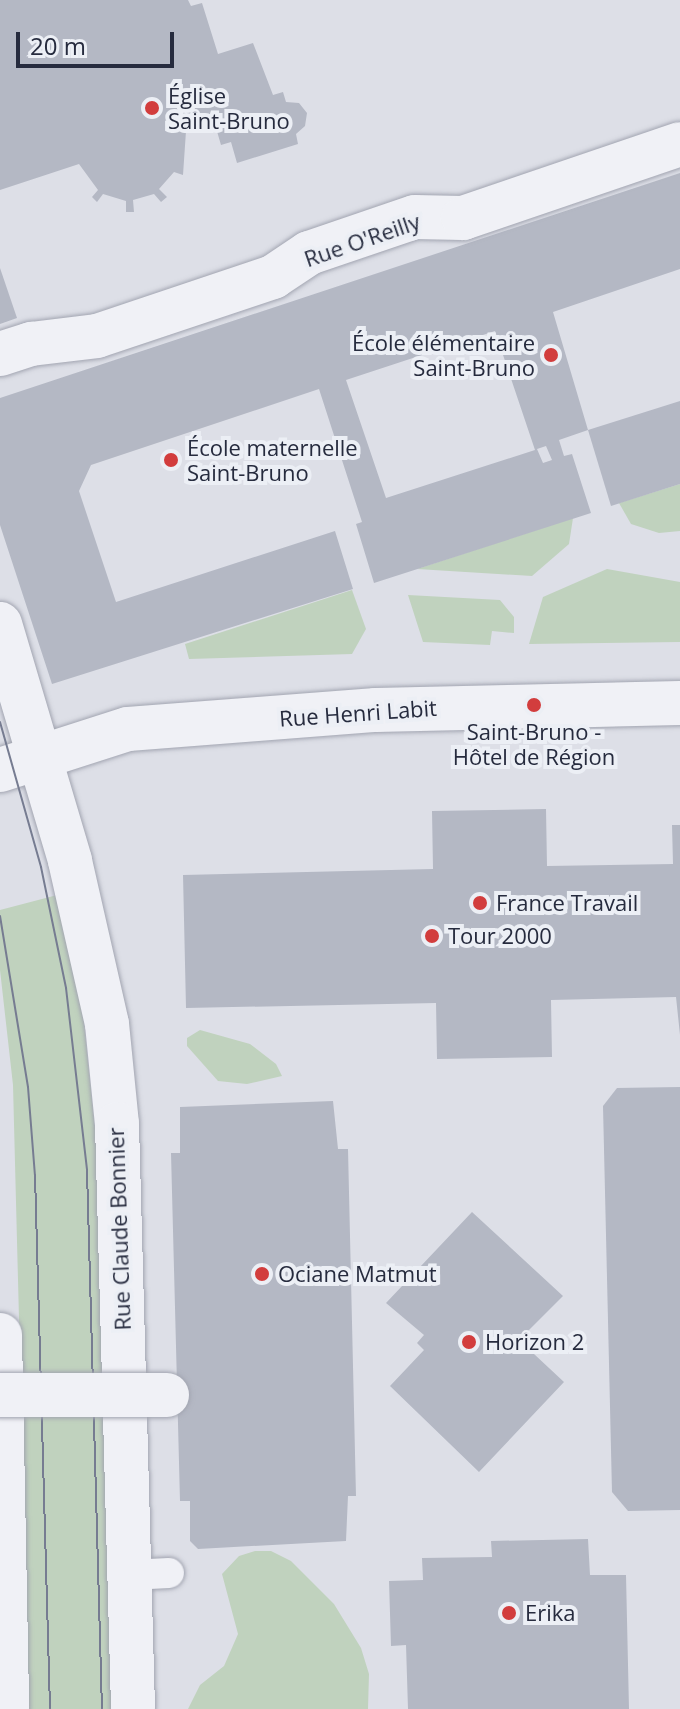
<!DOCTYPE html>
<meta charset="utf-8">
<style>
body{margin:0}
#map{position:relative;width:680px;height:1709px;overflow:hidden;background:#dddfe7;font-family:"Open Sans",sans-serif}
div>[style]{position:absolute}
[style*='--x']{left:calc(var(--x)*1px);top:calc(var(--y)*1px);width:calc(var(--w)*1px);rotate:calc(var(--a)*1deg)}
.green>*{inset:0;background:#c0d2be}
.building>*{inset:0;background:#b4b8c4}
.roads{filter:drop-shadow(0 0 2px #a2a5b1) drop-shadow(0 0 2px #a2a5b1)}
.service>*{height:30px;margin:-15px;padding:0 15px;transform-origin:15px;border-radius:15px;background:#f0f1f6}
.pedestrian>*{height:44px;margin:-22px;padding:0 22px;transform-origin:22px;border-radius:22px;background:#f0f1f6}
.tertiary>*{height:44px;margin:-22px;padding:0 22px;transform-origin:22px;border-radius:22px;background:#f0f1f6}
.tram>*{height:2px;margin:-1px;padding:0 1px;transform-origin:1px;border-radius:1px;background:#767c91}
.bridges{filter:drop-shadow(0 0 2px #a2a5b1) drop-shadow(0 0 2px #a2a5b1)}
.pedestrian-bridge>*{height:44px;margin:-22px;padding:0 22px;transform-origin:22px;border-radius:22px;background:#f0f1f6}
.dots>*{width:22px;height:22px;translate:-50% -50%;box-sizing:border-box;border:4px solid #eceff5;border-radius:50%}
span{translate:-50% -50%;white-space:nowrap;text-align:center;line-height:1.15;-webkit-text-stroke:8px #eceff5;paint-order:stroke}
.poi-label{font-size:22px;color:#262b3e}
.left{translate:0 -50%;text-align:left}
.right{translate:-100% -50%;text-align:right}
.street-label{font-size:22px;color:#262b3e}
.scale{position:absolute;left:16px;top:32px;width:158px;height:36px;box-sizing:border-box;border:4px solid #262b3e;border-top:0;padding-left:10px;font-size:24px;line-height:28px;white-space:nowrap;color:#262b3e;-webkit-text-stroke:6px #eceff5;paint-order:stroke}
</style>
<div id="map">
<div class="green">
<i style="clip-path:polygon(680px 484px,680px 531px,659px 533px,631px 524px,619px 503px)"></i>
<i style="clip-path:polygon(573px 518px,569px 544px,532px 576px,417px 569px)"></i>
<i style="clip-path:polygon(607px 569px,680px 582px,680px 642px,529px 644px,543px 597px)"></i>
<i style="clip-path:polygon(352px 590px,366px 629px,352px 654px,189px 659px,185px 644px)"></i>
<i style="clip-path:polygon(408px 595px,500px 600px,514px 617px,514px 633px,492px 631px,490px 645px,423px 642px)"></i>
<i style="clip-path:polygon(61px 894px,80px 984px,99px 1167px,115px 1709px,29px 1709px,13px 1085px,0 970px,0 910px)"></i>
<i style="clip-path:polygon(200px 1030px,250px 1044px,276px 1064px,282px 1076px,247px 1084px,218px 1081px,187px 1046px,187px 1038px)"></i>
<i style="clip-path:polygon(255px 1551px,271px 1551px,291px 1561px,334px 1604px,361px 1648px,369px 1674px,368px 1709px,188px 1709px,200px 1685px,224px 1666px,238px 1634px,222px 1574px,239px 1556px)"></i>
</div>
<div class="building">
<i style="clip-path:polygon(0 0,188px 0,191px 6px,202px 3px,218px 54px,253px 43px,273px 95px,283px 92px,286px 102px,299px 103px,307px 113px,305px 126px,296px 134px,298px 144px,237px 163px,231px 142px,221px 145px,214px 121px,186px 131px,183px 175px,174px 172px,159px 189px,167px 197px,161px 202px,154px 194px,133px 200px,134px 212px,126px 212px,126px 201px,103px 194px,97px 202px,92px 197px,98px 190px,79px 164px,0 190px)"></i>
<i style="clip-path:polygon(evenodd,680px 173px,680px 269px,553px 312px,588px 430px,559px 440px,564px 456px,572px 454px,591px 513px,374px 583px,356px 524px,362px 522px,319px 389px,91px 465px,79px 491px,116px 602px,335px 531px,353px 589px,52px 684px,0 525px,0 398px,680px 173px,495px 331px,535px 450px,386px 498px,346px 380px,495px 331px,680px 173px,546px 446px,552px 460px,543px 463px,537px 449px,546px 446px)"></i>
<i style="clip-path:polygon(0 268px,17px 318px,0 324px)"></i>
<i style="clip-path:polygon(680px 401px,680px 484px,611px 506px,588px 430px)"></i>
<i style="clip-path:polygon(546px 809px,547px 866px,673px 864px,672px 825px,680px 825px,680px 1035px,676px 997px,551px 1000px,552px 1057px,437px 1059px,436px 1003px,186px 1008px,183px 875px,433px 869px,432px 811px)"></i>
<i style="clip-path:polygon(680px 1087px,680px 1510px,628px 1511px,612px 1492px,603px 1106px,617px 1088px)"></i>
<i style="clip-path:polygon(333px 1101px,338px 1149px,348px 1149px,356px 1496px,348px 1496px,346px 1541px,198px 1549px,190px 1541px,190px 1501px,180px 1501px,171px 1153px,180px 1153px,180px 1107px)"></i>
<i style="clip-path:polygon(472px 1212px,563px 1296px,519px 1340px,564px 1382px,479px 1472px,390px 1386px,424px 1350px,417px 1343px,424px 1335px,386px 1303px)"></i>
<i style="clip-path:polygon(588px 1539px,590px 1575px,626px 1575px,629px 1709px,408px 1709px,406px 1645px,391px 1646px,389px 1581px,423px 1580px,422px 1558px,492px 1557px,491px 1541px)"></i>
</div>
<div class="roads">
<div class="service">
<i style="--x:129;--y:1575;--w:40;--a:-2.9"></i>
</div>
<div class="pedestrian">
<i style="--x:0;--y:354;--w:33;--a:-18"></i>
<i style="--x:31;--y:344;--w:66;--a:-6.9"></i>
<i style="--x:97;--y:336;--w:186;--a:-18.5"></i>
<i style="--x:273;--y:277;--w:43;--a:-33.7"></i>
<i style="--x:309;--y:253;--w:112;--a:-18.8"></i>
<i style="--x:415;--y:217;--w:48;--a:1.2"></i>
<i style="--x:463;--y:218;--w:229;--a:-18.8"></i>
</div>
<div class="tertiary">
<i style="--x:0;--y:624;--w:247;--a:73.5"></i>
<i style="--x:70;--y:861;--w:167;--a:77.2"></i>
<i style="--x:107;--y:1024;--w:100;--a:84.3"></i>
<i style="--x:117;--y:1124;--w:585;--a:88.43"></i>
<i style="--x:0;--y:770;--w:134;--a:-17.8"></i>
<i style="--x:128;--y:729;--w:249;--a:-4.4"></i>
<i style="--x:376;--y:710;--w:304;--a:-1.3"></i>
<i style="--x:0;--y:1335;--w:374;--a:88.9"></i>
</div>
</div>
<div class="tram">
<i style="--x:0;--y:722;--w:151;--a:74.2"></i>
<i style="--x:41;--y:867;--w:124;--a:78.3"></i>
<i style="--x:66;--y:988;--w:183;--a:83.4"></i>
<i style="--x:87;--y:1170;--w:539;--a:88.41"></i>
<i style="--x:0;--y:916;--w:173;--a:80.7"></i>
<i style="--x:28;--y:1087;--w:88;--a:85.5"></i>
<i style="--x:35;--y:1175;--w:534;--a:88.39"></i>
</div>
<div class="bridges">
<div class="pedestrian-bridge">
<i style="--x:0;--y:1395;--w:167;--a:0"></i>
</div>
</div>
<div class="dots">
<i style="left:152px;top:108px;background:#d23d3d"></i>
<i style="left:551px;top:355px;background:#d23d3d"></i>
<i style="left:171px;top:460px;background:#d23d3d"></i>
<i style="left:534px;top:705px;background:#d23d3d"></i>
<i style="left:480px;top:903px;background:#d23d3d"></i>
<i style="left:432px;top:936px;background:#d23d3d"></i>
<i style="left:262px;top:1274px;background:#d23d3d"></i>
<i style="left:469px;top:1342px;background:#d23d3d"></i>
<i style="left:509px;top:1613px;background:#d23d3d"></i>
</div>
<div class="poi-label">
<span class="left" style="left:168px;top:108px">Église<br>Saint-Bruno</span>
<span class="right" style="left:535px;top:355px">École élémentaire<br>Saint-Bruno</span>
<span class="left" style="left:187px;top:460px">École maternelle<br>Saint-Bruno</span>
<span style="left:534px;top:744px">Saint-Bruno -<br>Hôtel de Région</span>
<span class="left" style="left:496px;top:903px">France Travail</span>
<span class="left" style="left:448px;top:936px">Tour 2000</span>
<span class="left" style="left:278px;top:1274px">Ociane Matmut</span>
<span class="left" style="left:485px;top:1342px">Horizon 2</span>
<span class="left" style="left:525px;top:1613px">Erika</span>
</div>
<div class="street-label">
<span style="left:362px;top:240px;rotate:-19deg">Rue O'Reilly</span>
<span style="left:358px;top:713px;rotate:-4deg">Rue Henri Labit</span>
<span style="left:119px;top:1229px;rotate:-92deg">Rue Claude Bonnier</span>
</div>
<div class="scale">20 m</div>
</div>
